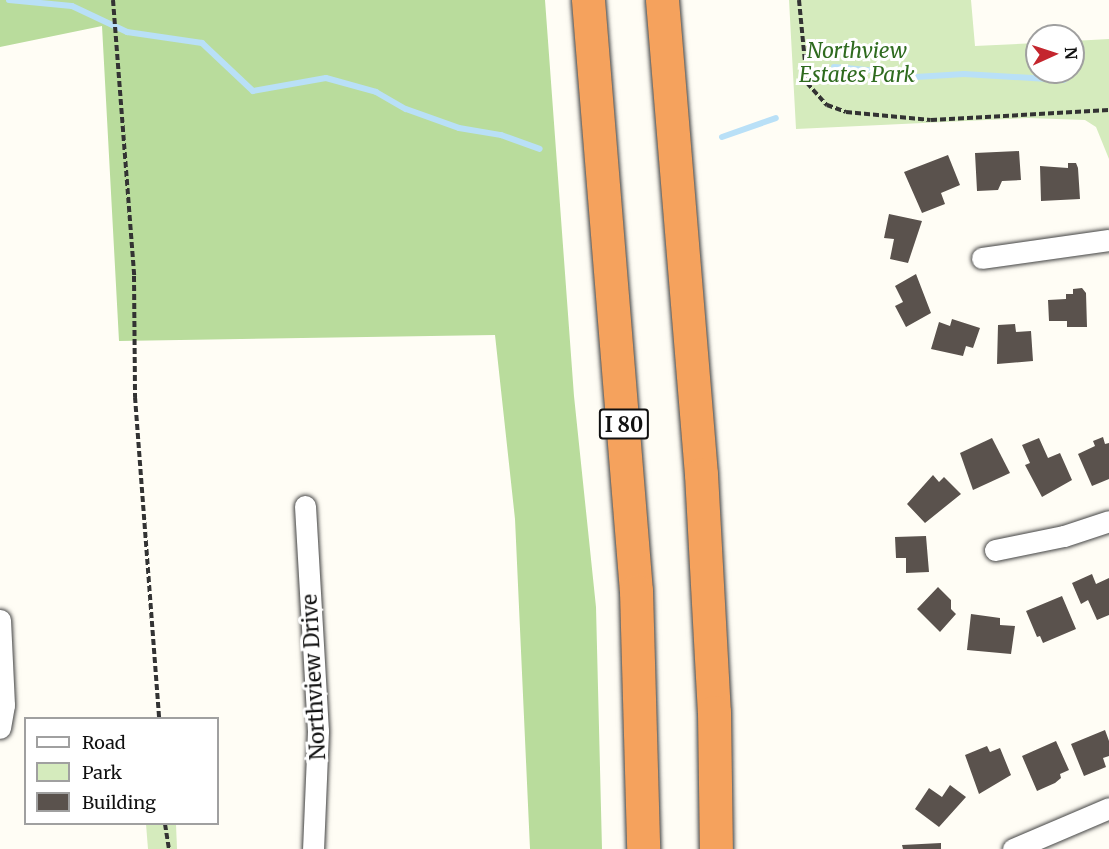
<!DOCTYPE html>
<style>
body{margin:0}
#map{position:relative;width:1109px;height:849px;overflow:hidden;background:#fffdf5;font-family:Merriweather,serif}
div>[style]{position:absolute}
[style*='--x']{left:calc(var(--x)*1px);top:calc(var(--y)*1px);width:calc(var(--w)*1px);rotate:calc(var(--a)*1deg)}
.green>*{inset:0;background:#d5ebbd}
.forest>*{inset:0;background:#b9dc9c}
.stream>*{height:6px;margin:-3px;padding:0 3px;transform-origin:3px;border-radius:3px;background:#b9e0f7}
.building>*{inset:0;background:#5a524d}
.path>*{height:4px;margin-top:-2px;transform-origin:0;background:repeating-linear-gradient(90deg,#333 0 6px,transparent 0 9px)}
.roads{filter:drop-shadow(0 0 2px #444) drop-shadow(0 0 2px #444)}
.minor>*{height:21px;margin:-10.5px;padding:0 10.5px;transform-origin:10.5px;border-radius:10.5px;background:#fff}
.motorway>*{height:33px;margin:-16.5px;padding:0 16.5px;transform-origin:16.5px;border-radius:16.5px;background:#f5a25d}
span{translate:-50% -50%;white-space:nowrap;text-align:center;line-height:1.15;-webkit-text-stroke:6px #fff;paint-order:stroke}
.shield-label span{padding:2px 4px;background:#fff;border:2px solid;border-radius:4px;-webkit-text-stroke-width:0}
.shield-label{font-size:20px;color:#111;font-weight:700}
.park-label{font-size:21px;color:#2f6b1f;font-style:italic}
.street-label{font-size:21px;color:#111}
.legend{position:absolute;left:24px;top:717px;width:195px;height:108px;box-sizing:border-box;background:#fff;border:2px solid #a0a0a0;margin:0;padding:8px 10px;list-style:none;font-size:18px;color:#111}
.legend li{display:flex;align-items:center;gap:12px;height:30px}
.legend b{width:30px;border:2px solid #a0a0a0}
.north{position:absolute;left:1025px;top:24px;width:60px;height:60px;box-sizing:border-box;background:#fff;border:2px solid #a0a0a0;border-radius:50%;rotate:87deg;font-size:16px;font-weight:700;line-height:24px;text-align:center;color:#111}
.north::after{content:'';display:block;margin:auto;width:21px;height:27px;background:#c4262e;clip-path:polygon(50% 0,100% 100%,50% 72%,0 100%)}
</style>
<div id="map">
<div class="green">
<i style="clip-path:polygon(789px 0,971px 0,975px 46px,1037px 43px,1037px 72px,1073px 72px,1073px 41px,1109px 39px,1109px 159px,1096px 127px,1085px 120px,1028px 118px,796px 129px)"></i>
<i style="clip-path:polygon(146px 824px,176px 824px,177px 849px,148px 849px)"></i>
</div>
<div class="forest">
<i style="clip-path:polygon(0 0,545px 0,574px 396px,596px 607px,602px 849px,530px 849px,515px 519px,495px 335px,119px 341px,102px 26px,0 47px)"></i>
</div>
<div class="stream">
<i style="--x:9;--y:0;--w:63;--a:5.4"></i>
<i style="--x:72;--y:6;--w:61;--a:25.3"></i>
<i style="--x:127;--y:32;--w:76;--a:8.3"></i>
<i style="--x:202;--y:43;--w:70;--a:43.3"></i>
<i style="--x:253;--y:91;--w:74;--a:-10.1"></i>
<i style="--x:326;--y:78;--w:52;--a:15.6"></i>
<i style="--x:376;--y:92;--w:34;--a:30"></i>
<i style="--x:406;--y:109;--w:56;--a:19.7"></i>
<i style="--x:459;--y:128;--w:43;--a:9.5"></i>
<i style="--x:501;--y:135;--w:41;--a:19.7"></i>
<i style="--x:834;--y:67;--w:56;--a:5.1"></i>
<i style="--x:890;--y:72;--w:12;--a:31"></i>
<i style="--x:900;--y:78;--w:64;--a:-3.6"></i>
<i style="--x:964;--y:74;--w:100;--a:3.4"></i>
<i style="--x:722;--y:137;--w:57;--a:-19.4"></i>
</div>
<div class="building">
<i style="clip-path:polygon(1019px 151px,1021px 180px,1002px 181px,998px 190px,977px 191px,975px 153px)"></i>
<i style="clip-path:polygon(948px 155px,960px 185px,941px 193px,945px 204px,922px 213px,904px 172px)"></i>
<i style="clip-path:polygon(1068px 163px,1076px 163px,1078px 168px,1080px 199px,1041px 201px,1040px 166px,1068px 168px)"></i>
<i style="clip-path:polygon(889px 214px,922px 221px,908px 263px,890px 259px,894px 239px,884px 238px)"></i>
<i style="clip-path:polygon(916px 274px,931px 313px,906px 327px,895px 306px,903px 302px,895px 286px)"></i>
<i style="clip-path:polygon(1082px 288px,1086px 293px,1087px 327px,1067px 327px,1067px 321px,1049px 321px,1048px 300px,1066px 299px,1066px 294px,1073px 294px,1073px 289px)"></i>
<i style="clip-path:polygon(952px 319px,980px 328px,973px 348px,966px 346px,963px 356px,931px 349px,939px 322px,950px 326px)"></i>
<i style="clip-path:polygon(1015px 324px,1016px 332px,1031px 331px,1033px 361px,997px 364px,998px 325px)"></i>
<i style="clip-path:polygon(1103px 437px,1105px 444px,1109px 443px,1109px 479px,1092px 486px,1078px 454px,1095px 446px,1093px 441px)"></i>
<i style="clip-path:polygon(992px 438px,1010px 473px,973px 490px,960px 453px)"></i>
<i style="clip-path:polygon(1039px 438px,1048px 458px,1060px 453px,1072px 480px,1042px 497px,1025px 465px,1030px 463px,1022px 445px)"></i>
<i style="clip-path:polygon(933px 475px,939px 482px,944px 477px,961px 494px,925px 523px,907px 504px)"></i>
<i style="clip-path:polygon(926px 536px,929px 572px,906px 573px,906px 558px,896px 558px,895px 537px)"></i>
<i style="clip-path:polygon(1092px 574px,1096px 584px,1109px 578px,1109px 615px,1097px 620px,1088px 600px,1081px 604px,1072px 583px)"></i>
<i style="clip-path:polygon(938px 587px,951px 600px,951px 609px,956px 614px,940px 632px,917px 609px)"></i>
<i style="clip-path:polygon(1062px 596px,1076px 629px,1043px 643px,1040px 636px,1037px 637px,1026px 611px)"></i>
<i style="clip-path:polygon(971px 614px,1000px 618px,1000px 625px,1015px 626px,1011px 654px,967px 650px)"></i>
<i style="clip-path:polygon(1105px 730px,1109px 741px,1109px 756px,1103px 758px,1106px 767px,1084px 776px,1071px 744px)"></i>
<i style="clip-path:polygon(1056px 741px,1069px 770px,1060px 774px,1061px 778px,1055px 783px,1037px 791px,1022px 756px)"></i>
<i style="clip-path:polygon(987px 746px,990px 752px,1000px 748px,1011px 775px,979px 794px,965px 755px)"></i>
<i style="clip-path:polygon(950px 785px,966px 797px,939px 827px,915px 809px,929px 788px,942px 797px)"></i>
<i style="clip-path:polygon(941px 843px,941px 849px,903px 849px,902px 845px)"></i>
</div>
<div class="path">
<i style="--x:113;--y:0;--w:277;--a:85.6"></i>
<i style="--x:134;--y:276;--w:121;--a:89.5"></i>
<i style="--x:135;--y:397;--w:322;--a:85.7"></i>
<i style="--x:799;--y:0;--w:83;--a:84.5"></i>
<i style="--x:807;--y:83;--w:30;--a:48"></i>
<i style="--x:827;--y:105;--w:20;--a:20"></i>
<i style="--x:846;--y:112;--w:85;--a:5.4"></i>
<i style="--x:931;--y:120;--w:178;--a:-3.2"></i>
<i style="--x:165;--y:824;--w:25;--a:81"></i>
</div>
<div class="roads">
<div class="minor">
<i style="--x:982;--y:258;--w:128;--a:-8.1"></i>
<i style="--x:305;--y:506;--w:225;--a:86.7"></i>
<i style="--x:318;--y:731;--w:118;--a:92.4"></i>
<i style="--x:995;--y:550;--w:70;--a:-11.5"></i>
<i style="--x:1064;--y:536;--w:47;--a:-18.4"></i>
<i style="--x:0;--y:620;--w:85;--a:87.3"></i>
<i style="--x:4;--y:705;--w:23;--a:100"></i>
<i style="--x:1013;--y:849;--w:104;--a:-23.1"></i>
</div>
<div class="motorway">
<i style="--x:588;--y:0;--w:593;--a:85.36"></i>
<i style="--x:636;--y:591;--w:258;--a:88.4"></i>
<i style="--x:662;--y:0;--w:476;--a:85.3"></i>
<i style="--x:701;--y:474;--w:238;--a:86.9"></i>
<i style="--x:714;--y:712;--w:137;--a:89.2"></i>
</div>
</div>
<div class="shield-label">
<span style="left:624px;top:424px">I 80</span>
</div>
<div class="park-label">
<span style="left:857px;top:63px">Northview<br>Estates Park</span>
</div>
<div class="street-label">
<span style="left:314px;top:677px;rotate:-93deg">Northview Drive</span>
</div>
<ul class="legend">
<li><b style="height:8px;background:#fff"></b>Road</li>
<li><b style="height:16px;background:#d5ebbd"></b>Park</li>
<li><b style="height:16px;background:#5a524d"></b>Building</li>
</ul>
<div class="north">N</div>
</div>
